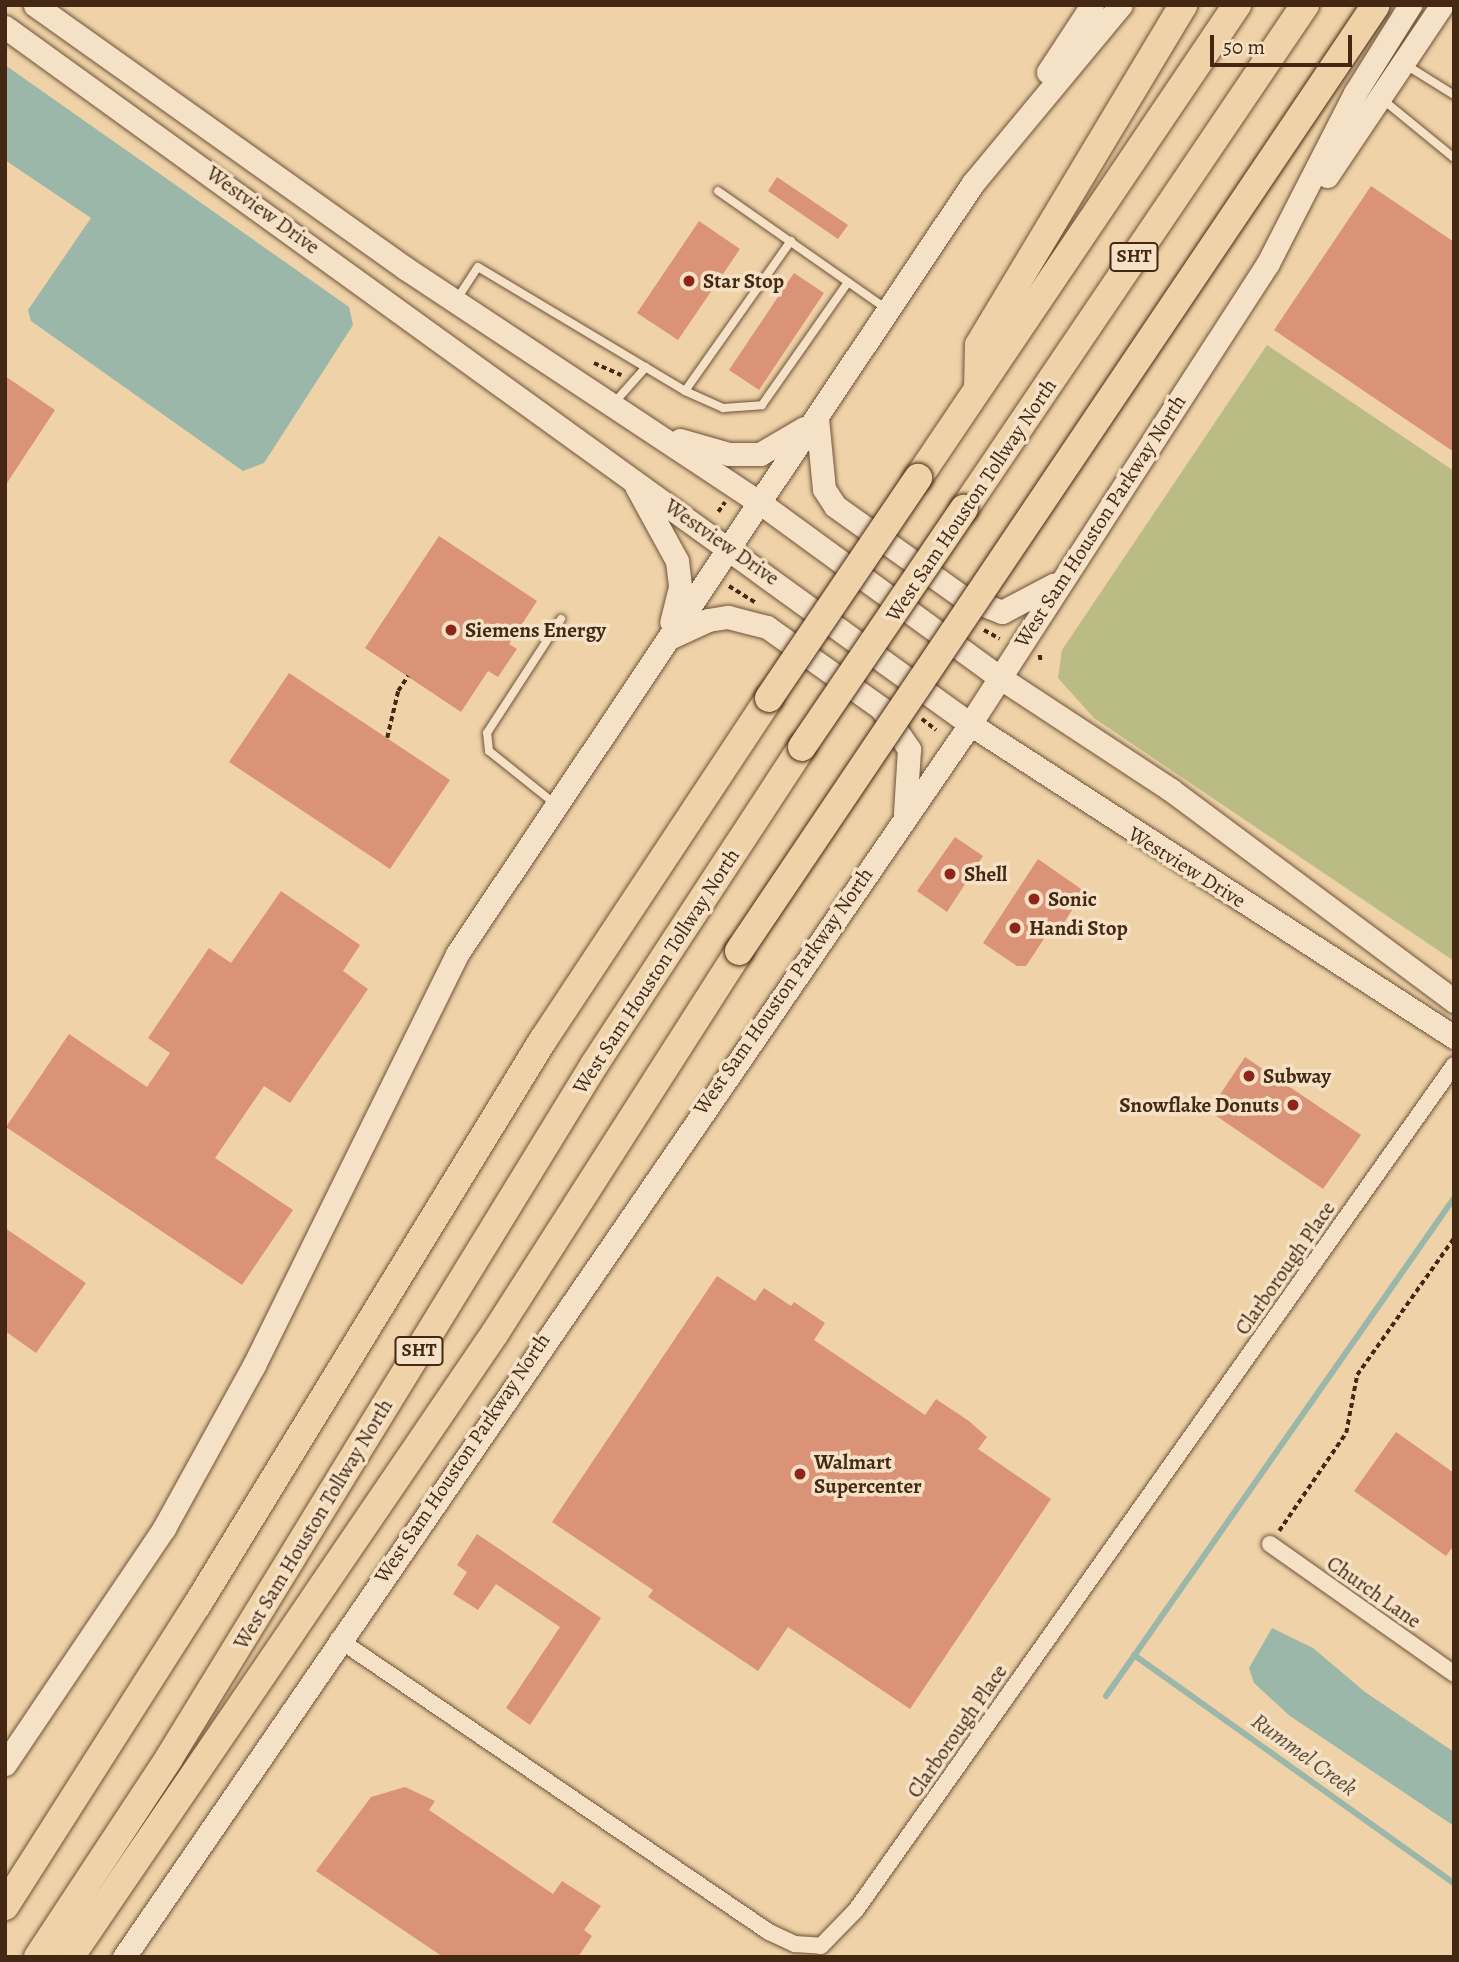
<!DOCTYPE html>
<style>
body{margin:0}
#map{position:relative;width:1459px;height:1962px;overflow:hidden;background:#efd2a7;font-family:Alegreya,serif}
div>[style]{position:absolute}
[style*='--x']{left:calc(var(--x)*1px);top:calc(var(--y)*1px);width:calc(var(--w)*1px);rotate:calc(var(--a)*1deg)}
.green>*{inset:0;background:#bbbb86}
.water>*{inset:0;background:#9ab7aa}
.stream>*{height:6px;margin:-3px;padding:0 3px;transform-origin:3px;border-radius:3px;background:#9ab7aa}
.building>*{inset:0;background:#db9377}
.path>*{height:3.5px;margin-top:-1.75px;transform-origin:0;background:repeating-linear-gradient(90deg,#442814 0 5px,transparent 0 8.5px)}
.roads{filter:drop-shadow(0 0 2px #6f5239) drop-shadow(0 0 2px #6f5239)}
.service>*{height:8px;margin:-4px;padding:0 4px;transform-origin:4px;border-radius:4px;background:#f5e2c6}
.minor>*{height:16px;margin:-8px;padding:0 8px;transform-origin:8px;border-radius:8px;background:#f5e2c6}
.secondary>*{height:23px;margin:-11.5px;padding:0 11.5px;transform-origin:11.5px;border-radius:11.5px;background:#f5e2c6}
.motorway>*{height:28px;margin:-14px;padding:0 14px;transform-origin:14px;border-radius:14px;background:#efd2a7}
.bridges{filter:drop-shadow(0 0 2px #442814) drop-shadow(0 0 2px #442814)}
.motorway-bridge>*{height:28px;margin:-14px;padding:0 14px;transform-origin:14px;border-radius:14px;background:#efd2a7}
.dots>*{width:19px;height:19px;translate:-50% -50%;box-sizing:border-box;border:4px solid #f5e2c6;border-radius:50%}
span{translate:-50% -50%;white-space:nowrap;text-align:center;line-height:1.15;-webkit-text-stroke:7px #f5e2c6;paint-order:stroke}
.shield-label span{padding:2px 5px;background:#f5e2c6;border:2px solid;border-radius:5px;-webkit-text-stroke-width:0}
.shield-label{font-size:19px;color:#442814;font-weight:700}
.street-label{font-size:21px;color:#442814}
.poi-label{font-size:21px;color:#442814;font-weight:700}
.left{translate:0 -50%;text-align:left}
.right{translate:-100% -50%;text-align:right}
.water-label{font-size:23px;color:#5a4c3a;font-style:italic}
.frame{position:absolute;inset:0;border:7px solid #442814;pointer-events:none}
.scale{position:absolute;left:1210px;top:35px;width:142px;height:32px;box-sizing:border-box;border:4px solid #442814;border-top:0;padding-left:9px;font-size:21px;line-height:24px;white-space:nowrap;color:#442814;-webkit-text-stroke:5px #f5e2c6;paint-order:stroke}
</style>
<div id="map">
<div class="green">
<i style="clip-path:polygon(1267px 345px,1454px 471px,1454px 961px,1094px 718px,1058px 678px,1062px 650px)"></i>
</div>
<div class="water">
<i style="clip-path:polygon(5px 65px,349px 307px,353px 325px,264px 463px,243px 471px,31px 321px,28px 310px,91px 218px,5px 160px)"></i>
<i style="clip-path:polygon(1272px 1628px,1313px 1648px,1365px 1692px,1454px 1752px,1454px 1826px,1290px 1716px,1254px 1683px,1249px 1668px)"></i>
</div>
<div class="stream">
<i style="--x:1134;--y:1655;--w:393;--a:35.5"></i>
<i style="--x:1106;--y:1696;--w:608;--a:-55.05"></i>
</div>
<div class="building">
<i style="clip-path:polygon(777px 177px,848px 225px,838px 239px,768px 191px)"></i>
<i style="clip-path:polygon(1371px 186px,1454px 242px,1454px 452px,1274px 330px)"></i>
<i style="clip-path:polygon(699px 221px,740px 249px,678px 340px,637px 313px)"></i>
<i style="clip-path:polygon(794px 273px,824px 293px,759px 390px,729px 370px)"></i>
<i style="clip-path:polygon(5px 376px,55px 410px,5px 486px)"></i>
<i style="clip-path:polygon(439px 536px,537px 601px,509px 644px,517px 649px,498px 677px,488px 671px,461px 712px,365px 648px)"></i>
<i style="clip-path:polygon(289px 673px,450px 780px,390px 869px,229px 762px)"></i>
<i style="clip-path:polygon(955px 837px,983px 856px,947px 912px,917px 891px)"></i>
<i style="clip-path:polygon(1038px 859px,1084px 891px,1062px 926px,1055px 922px,1026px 966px,1017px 966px,983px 943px)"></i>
<i style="clip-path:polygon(281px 891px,360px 945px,343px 971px,368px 989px,290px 1103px,264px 1086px,215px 1158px,293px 1210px,242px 1285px,6px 1127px,69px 1034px,147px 1087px,170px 1053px,148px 1038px,209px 948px,231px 963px)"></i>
<i style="clip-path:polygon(1245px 1057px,1361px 1135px,1323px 1189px,1209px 1111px)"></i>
<i style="clip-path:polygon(5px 1228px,86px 1283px,36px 1353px,5px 1331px)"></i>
<i style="clip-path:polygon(717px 1276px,755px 1301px,764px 1288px,791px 1306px,794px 1302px,825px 1323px,814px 1340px,925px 1415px,936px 1399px,969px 1421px,987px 1437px,978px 1449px,1051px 1499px,910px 1709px,788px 1627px,758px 1671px,648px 1597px,653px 1590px,552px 1522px)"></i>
<i style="clip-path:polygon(1396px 1432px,1454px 1473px,1454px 1545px,1446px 1556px,1354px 1491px)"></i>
<i style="clip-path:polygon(477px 1534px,601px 1618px,530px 1725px,506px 1708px,560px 1627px,496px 1584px,478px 1610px,453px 1594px,467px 1572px,457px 1565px)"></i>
<i style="clip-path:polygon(405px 1787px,435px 1801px,429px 1810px,553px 1894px,562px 1881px,601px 1906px,584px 1930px,592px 1936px,578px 1957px,443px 1957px,316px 1871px,371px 1797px)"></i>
</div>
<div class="path">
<i style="--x:594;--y:363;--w:30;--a:24"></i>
<i style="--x:718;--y:512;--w:12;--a:-55"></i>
<i style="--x:729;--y:586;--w:31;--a:32"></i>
<i style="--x:984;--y:630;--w:18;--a:29"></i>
<i style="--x:1040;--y:655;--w:8;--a:83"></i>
<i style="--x:922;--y:719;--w:18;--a:38"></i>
<i style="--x:387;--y:738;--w:48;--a:-76.8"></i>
<i style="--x:398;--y:691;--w:18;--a:-56"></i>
<i style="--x:1279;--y:1531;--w:119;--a:-55.6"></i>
<i style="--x:1346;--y:1433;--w:59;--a:-79.3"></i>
<i style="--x:1357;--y:1375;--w:168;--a:-54.7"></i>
</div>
<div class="roads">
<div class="service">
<i style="--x:1406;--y:65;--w:57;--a:32"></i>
<i style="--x:1382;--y:99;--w:93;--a:39.3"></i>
<i style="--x:718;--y:191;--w:204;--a:35"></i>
<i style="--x:457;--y:299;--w:38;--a:-57"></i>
<i style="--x:478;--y:267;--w:241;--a:30.9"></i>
<i style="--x:685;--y:391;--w:42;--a:24.1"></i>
<i style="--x:723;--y:408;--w:39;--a:-4"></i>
<i style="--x:762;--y:405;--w:150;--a:-55"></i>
<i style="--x:685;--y:391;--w:184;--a:-54.8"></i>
<i style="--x:614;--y:403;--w:48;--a:-48.4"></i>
<i style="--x:554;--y:803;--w:83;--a:-141.3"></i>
<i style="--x:489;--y:751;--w:18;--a:-96"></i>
<i style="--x:487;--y:733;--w:136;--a:-57"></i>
</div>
<div class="minor">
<i style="--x:1270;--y:1544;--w:225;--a:35.2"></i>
<i style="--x:338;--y:1639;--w:521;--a:34.21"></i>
<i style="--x:769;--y:1932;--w:29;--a:25"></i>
<i style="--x:795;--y:1944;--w:26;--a:4"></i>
<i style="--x:821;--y:1946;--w:50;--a:-45.8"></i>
<i style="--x:856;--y:1910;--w:1035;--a:-54.71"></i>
</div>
<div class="secondary">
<i style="--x:35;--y:5;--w:454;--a:35.4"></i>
<i style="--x:405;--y:268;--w:424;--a:33.5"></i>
<i style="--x:759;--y:502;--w:297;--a:36.1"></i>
<i style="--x:999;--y:677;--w:206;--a:33.3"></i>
<i style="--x:1171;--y:790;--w:353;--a:36.7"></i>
<i style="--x:5;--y:27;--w:1190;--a:35.84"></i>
<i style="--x:970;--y:724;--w:576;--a:32.89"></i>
<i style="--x:1048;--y:72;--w:80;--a:-56.7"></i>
<i style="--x:1327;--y:176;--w:206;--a:-56.1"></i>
<i style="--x:817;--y:418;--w:71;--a:84.4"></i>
<i style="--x:824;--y:489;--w:20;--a:57"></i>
<i style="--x:835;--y:506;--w:155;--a:35.5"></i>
<i style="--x:961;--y:596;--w:44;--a:21.3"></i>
<i style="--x:1002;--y:612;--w:58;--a:-27.9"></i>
<i style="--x:680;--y:440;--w:51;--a:15.9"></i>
<i style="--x:729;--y:454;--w:31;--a:0"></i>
<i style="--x:760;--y:454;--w:51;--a:-30.6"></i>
<i style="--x:636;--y:486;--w:85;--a:61.3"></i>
<i style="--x:677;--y:561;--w:26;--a:83"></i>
<i style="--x:680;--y:587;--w:36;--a:104"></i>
<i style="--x:669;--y:638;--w:43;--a:-24.8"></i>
<i style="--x:708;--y:620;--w:20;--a:-9"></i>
<i style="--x:728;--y:617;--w:40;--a:14.4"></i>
<i style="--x:767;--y:627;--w:140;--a:35.4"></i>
<i style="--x:881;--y:708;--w:50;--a:55.7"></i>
<i style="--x:909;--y:749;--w:64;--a:93.6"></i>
<i style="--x:5;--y:1764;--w:285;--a:-56"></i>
<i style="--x:164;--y:1528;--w:186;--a:-61.1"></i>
<i style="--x:254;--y:1365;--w:458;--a:-63.7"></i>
<i style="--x:457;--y:954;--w:928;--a:-56.21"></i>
<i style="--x:973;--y:183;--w:231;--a:-50.3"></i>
<i style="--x:124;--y:1957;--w:1495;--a:-55.54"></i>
<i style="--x:970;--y:724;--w:549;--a:-57.12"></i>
<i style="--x:1268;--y:263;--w:191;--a:-62.9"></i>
<i style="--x:1355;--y:93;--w:104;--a:-58"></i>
</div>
<div class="motorway">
<i style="--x:978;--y:388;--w:43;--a:-88.7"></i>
<i style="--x:979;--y:345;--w:397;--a:-59"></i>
<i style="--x:918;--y:478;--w:571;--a:-56"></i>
<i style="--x:964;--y:509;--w:609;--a:-55.92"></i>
<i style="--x:5;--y:1906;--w:357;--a:-57.5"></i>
<i style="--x:197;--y:1605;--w:663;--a:-58.52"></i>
<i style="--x:543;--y:1040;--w:410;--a:-56.5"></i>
<i style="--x:38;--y:1957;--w:238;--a:-56.6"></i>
<i style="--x:169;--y:1758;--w:813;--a:-58.48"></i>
<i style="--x:594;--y:1065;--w:380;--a:-56.8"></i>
<i style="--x:70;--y:1957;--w:755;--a:-55.74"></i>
<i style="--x:495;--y:1333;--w:453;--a:-57.4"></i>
</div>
</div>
<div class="bridges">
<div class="motorway-bridge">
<i style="--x:769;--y:698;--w:266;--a:-55.9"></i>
<i style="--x:802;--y:747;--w:288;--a:-55.8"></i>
<i style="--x:739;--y:951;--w:1140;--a:-56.05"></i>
</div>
</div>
<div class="dots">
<i style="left:689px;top:281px;background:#8f2418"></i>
<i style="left:451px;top:630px;background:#8f2418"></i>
<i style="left:950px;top:874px;background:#8f2418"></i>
<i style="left:1034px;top:899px;background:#8f2418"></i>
<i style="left:1015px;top:928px;background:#8f2418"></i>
<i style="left:1249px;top:1076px;background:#8f2418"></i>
<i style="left:1293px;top:1105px;background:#8f2418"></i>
<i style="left:800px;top:1474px;background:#8f2418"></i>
</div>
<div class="shield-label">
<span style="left:1134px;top:257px">SHT</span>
<span style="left:419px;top:1351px">SHT</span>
</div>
<div class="street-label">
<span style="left:263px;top:210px;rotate:36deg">Westview Drive</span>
<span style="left:971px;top:500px;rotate:-56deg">West Sam Houston Tollway North</span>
<span style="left:1100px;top:521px;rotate:-57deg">West Sam Houston Parkway North</span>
<span style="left:722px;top:542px;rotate:35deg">Westview Drive</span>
<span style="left:1187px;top:867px;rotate:32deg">Westview Drive</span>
<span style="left:656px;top:971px;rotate:-57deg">West Sam Houston Tollway North</span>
<span style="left:783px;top:991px;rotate:-55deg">West Sam Houston Parkway North</span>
<span style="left:1285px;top:1268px;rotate:-55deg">Clarborough Place</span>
<span style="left:462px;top:1458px;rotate:-56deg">West Sam Houston Parkway North</span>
<span style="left:313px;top:1524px;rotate:-59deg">West Sam Houston Tollway North</span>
<span style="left:1374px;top:1592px;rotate:35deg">Church Lane</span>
<span style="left:957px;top:1731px;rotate:-55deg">Clarborough Place</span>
</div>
<div class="poi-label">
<span class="left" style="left:703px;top:281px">Star Stop</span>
<span class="left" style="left:465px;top:630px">Siemens Energy</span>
<span class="left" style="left:964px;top:874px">Shell</span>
<span class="left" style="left:1048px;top:899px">Sonic</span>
<span class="left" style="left:1029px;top:928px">Handi Stop</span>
<span class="left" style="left:1263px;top:1076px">Subway</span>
<span class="right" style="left:1279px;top:1105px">Snowflake Donuts</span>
<span class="left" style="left:814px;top:1474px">Walmart<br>Supercenter</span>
</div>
<div class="water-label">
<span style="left:1304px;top:1755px;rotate:36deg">Rummel Creek</span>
</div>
<div class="frame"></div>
<div class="scale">50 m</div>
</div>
